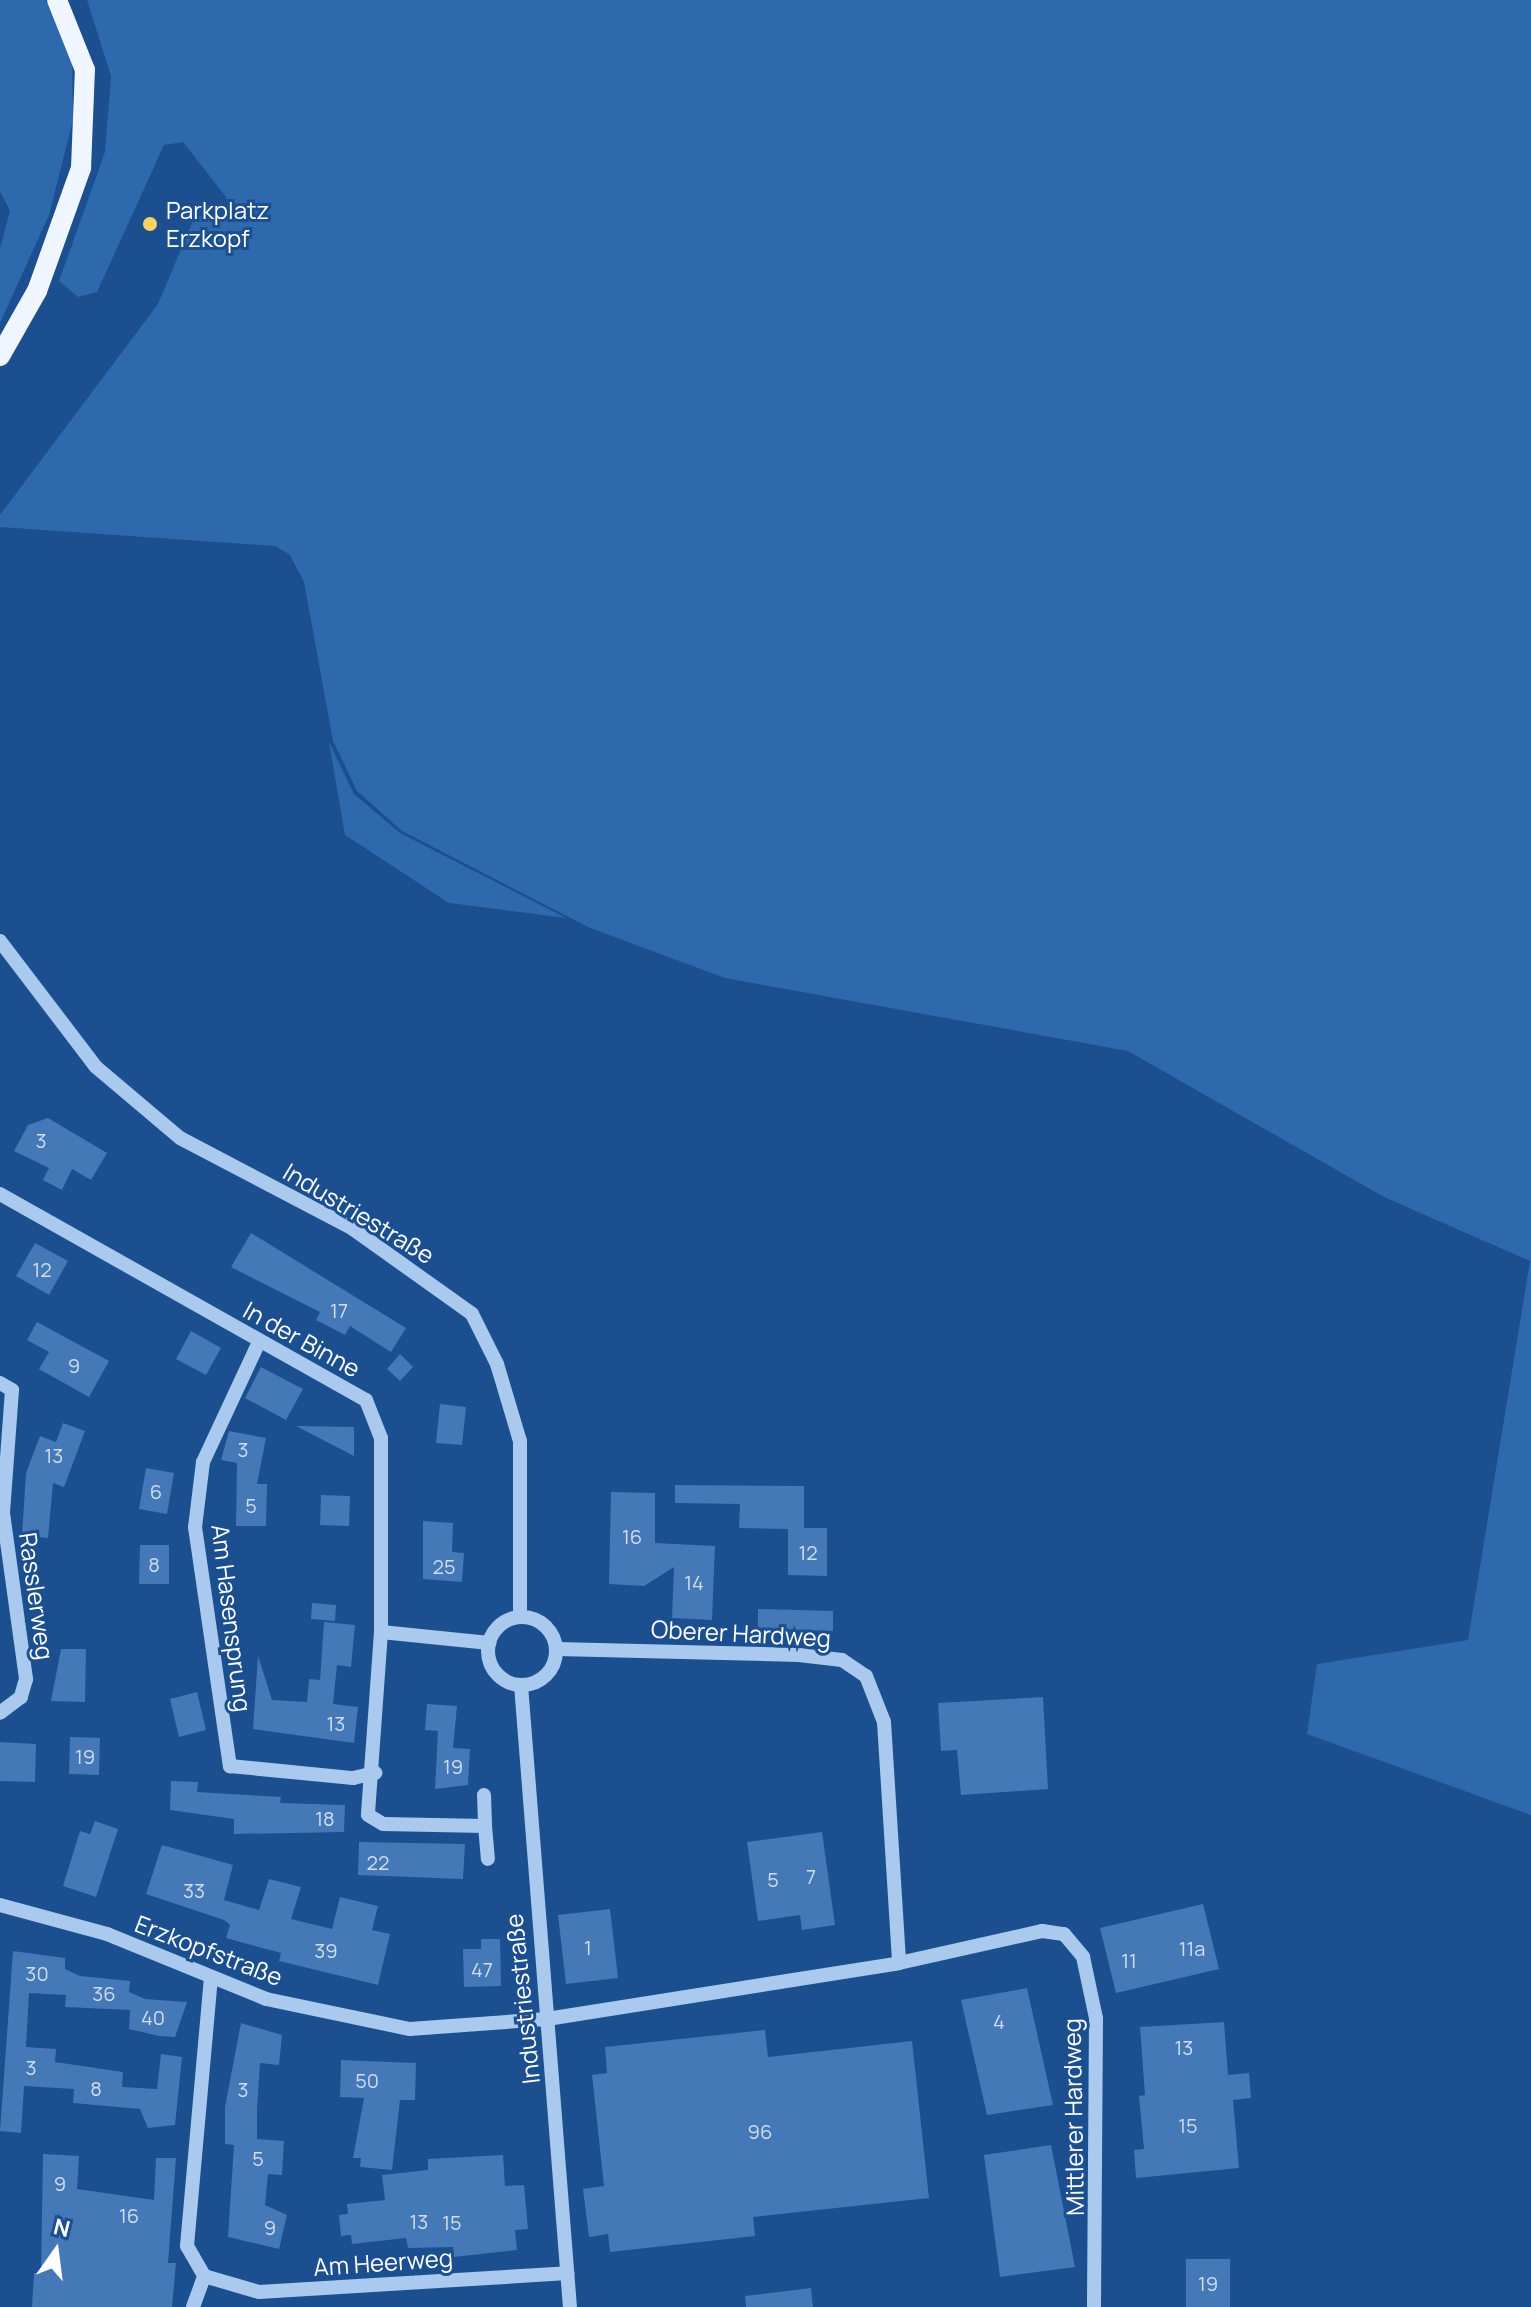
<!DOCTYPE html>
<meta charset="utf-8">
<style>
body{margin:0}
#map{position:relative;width:1531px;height:2307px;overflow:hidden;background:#1b4f8f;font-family:Manrope,sans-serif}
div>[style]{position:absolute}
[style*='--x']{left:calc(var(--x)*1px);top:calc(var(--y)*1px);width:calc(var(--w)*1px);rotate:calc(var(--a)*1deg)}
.green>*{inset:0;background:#2e69ad}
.building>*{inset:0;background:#4478b7}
.minor>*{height:14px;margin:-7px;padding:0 7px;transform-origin:7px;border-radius:7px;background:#a9c9ee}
.minor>.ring{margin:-7px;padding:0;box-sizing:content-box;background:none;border:14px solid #a9c9ee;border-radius:50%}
.major>*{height:20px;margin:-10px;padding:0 10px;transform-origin:10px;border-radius:10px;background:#f0f6ff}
.dots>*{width:22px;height:22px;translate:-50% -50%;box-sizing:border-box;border:4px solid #1b4f8f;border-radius:50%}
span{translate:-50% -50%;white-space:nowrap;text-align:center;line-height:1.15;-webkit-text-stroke:6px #1b4f8f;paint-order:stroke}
.number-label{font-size:20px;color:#d0dded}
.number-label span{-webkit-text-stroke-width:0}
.poi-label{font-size:24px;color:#fff}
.left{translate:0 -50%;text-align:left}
.street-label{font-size:24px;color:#fff}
.north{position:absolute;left:16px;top:2211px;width:80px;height:80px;-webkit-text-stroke:6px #1b4f8f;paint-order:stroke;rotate:14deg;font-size:22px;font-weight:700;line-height:32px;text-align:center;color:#fff}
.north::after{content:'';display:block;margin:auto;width:28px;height:36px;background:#fff;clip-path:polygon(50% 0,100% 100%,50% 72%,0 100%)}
</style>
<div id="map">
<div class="green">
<i style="clip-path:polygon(0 0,45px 0,56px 15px,72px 60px,73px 120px,49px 215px,0 323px,0 248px,10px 211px,0 191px)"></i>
<i style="clip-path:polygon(87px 0,1531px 0,1531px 1815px,1307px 1734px,1317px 1664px,1468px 1640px,1530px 1261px,1384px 1197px,1128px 1051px,725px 978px,588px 927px,402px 831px,357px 791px,333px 741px,304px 582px,290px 555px,275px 546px,0 527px,0 515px,158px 304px,195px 216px,230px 216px,226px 197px,183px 142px,164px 145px,97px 292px,78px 297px,59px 281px,105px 152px,111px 76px)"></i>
<i style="clip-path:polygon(329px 742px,354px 794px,400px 833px,566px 918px,449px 903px,345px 835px)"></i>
</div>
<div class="building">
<i style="clip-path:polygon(48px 1118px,107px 1153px,91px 1180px,72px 1169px,62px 1190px,43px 1180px,49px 1168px,14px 1151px,28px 1125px)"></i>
<i style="clip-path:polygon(251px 1233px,406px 1328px,391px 1352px,350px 1326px,345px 1335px,316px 1320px,320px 1312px,231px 1267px)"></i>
<i style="clip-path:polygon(35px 1243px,68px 1261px,49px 1295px,16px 1276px)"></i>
<i style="clip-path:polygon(37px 1322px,109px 1361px,89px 1397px,39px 1369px,49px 1352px,27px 1340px)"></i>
<i style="clip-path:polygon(191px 1331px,221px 1348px,206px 1375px,176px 1359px)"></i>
<i style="clip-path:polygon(400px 1354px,413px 1367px,400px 1381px,387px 1369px)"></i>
<i style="clip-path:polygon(261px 1367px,303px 1389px,286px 1420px,245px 1398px)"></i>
<i style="clip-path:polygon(440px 1404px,466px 1407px,462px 1445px,436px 1443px)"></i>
<i style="clip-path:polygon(63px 1423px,85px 1431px,64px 1487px,53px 1483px,48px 1538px,22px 1535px,26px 1473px,40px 1436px,56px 1442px)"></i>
<i style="clip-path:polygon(296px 1426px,354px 1427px,354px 1456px)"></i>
<i style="clip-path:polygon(229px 1431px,266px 1438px,257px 1484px,267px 1484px,266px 1526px,236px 1526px,237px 1463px,221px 1460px)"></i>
<i style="clip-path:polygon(146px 1468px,174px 1473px,167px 1514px,139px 1509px)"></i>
<i style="clip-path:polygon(675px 1485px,804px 1486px,804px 1528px,827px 1528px,827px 1576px,788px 1575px,788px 1529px,739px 1528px,740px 1504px,675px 1503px)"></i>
<i style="clip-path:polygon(611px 1492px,655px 1493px,655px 1543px,715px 1546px,712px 1620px,672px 1618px,674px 1567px,644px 1586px,609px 1584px)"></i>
<i style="clip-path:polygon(321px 1495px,350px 1496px,349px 1526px,320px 1525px)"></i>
<i style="clip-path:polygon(423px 1521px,453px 1523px,452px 1552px,464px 1553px,462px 1582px,423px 1579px)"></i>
<i style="clip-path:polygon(140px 1545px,169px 1545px,169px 1584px,139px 1584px)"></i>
<i style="clip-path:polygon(312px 1603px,336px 1605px,335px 1621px,311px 1619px)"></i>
<i style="clip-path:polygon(758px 1609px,833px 1611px,833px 1631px,758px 1629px)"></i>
<i style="clip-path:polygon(324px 1622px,355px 1625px,351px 1667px,337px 1665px,333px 1704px,358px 1707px,354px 1743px,253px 1729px,258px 1656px,272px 1700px,307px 1702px,309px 1679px,320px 1680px)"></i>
<i style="clip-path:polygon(61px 1649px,86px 1649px,85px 1702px,51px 1701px)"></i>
<i style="clip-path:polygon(197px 1692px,206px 1730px,179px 1737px,170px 1699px)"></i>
<i style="clip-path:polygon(1043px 1697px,1048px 1789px,961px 1795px,957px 1750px,941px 1751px,938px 1703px)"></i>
<i style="clip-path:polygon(427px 1704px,457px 1706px,453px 1748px,470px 1749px,468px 1785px,435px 1789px,438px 1731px,425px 1730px)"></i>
<i style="clip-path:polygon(70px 1737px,100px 1738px,99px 1775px,69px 1774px)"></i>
<i style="clip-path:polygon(0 1742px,36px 1744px,35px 1782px,0 1781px)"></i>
<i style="clip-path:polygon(171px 1781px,198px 1782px,197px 1792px,281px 1797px,280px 1803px,345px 1805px,344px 1832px,234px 1834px,234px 1819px,170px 1810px)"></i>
<i style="clip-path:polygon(95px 1821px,118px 1829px,96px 1897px,63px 1886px,80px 1831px,90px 1834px)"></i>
<i style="clip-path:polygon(822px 1832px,835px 1925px,802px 1930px,800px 1915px,758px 1921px,747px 1842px)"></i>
<i style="clip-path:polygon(359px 1842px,465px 1844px,463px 1879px,358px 1875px)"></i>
<i style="clip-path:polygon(162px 1845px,233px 1865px,224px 1900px,259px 1910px,269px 1879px,301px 1887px,291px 1919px,332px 1929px,340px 1897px,378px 1906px,372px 1930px,390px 1934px,378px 1985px,279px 1961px,281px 1953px,226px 1938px,230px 1925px,224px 1920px,146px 1894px)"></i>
<i style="clip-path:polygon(1203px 1904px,1219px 1969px,1116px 1993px,1100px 1928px)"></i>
<i style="clip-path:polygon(610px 1909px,618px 1978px,566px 1984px,558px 1915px)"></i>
<i style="clip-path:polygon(481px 1939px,500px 1939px,501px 1986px,464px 1987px,463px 1949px,481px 1949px)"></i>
<i style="clip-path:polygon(13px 1951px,65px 1958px,65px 1969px,80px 1976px,130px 1981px,129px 1992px,145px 1999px,187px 2002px,175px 2037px,159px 2036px,129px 2029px,130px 2010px,65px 2007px,66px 1995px,29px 1993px,26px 2047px,56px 2049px,55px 2062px,123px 2072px,122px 2087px,157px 2089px,161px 2054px,182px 2057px,175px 2125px,148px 2128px,140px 2109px,73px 2103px,74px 2089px,24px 2086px,21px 2133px,0 2131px)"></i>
<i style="clip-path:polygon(1027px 1988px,1053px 2105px,987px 2115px,961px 2000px)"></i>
<i style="clip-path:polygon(1224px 2022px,1228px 2075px,1249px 2073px,1251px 2098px,1233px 2100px,1239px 2168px,1136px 2178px,1134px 2150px,1144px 2149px,1139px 2096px,1145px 2095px,1140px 2027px)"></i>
<i style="clip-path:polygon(241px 2023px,282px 2035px,279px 2065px,260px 2063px,257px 2110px,257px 2139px,284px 2141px,282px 2175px,268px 2174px,265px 2205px,287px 2215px,279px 2249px,228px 2237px,234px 2145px,225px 2144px,225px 2107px)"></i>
<i style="clip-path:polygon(765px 2030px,768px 2057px,912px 2041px,929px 2198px,753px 2217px,755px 2236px,610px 2252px,608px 2234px,589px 2237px,583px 2189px,604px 2186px,592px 2075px,607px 2073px,605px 2047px)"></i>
<i style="clip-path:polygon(341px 2060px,416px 2063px,415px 2100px,400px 2100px,392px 2170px,360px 2167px,361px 2158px,353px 2158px,364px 2098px,340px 2097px)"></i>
<i style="clip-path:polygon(1051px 2145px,1075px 2267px,1000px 2277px,984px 2155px)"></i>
<i style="clip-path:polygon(43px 2154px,79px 2156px,77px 2189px,154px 2200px,156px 2158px,176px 2158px,168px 2263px,176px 2263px,172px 2307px,32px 2307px,34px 2273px,41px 2273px)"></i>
<i style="clip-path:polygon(503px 2155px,505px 2186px,524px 2185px,528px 2229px,515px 2230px,517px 2250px,454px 2257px,453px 2247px,408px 2248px,406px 2238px,352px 2244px,351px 2235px,341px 2236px,339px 2215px,348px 2214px,347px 2204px,385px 2200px,382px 2175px,428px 2170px,428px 2159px)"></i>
<i style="clip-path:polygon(1186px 2259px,1230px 2259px,1230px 2307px,1186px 2307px)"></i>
<i style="clip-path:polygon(811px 2288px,813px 2307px,746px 2307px,745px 2296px)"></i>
</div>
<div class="minor">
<i style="--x:0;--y:941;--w:158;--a:52.7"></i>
<i style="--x:96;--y:1067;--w:110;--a:40.2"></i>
<i style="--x:180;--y:1138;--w:195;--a:27.7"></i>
<i style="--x:353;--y:1229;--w:146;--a:35.5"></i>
<i style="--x:472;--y:1314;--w:56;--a:63.4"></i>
<i style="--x:497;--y:1364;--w:80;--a:73.4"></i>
<i style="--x:520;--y:1441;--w:175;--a:90"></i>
<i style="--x:0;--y:1194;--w:420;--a:29.4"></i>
<i style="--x:366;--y:1400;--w:41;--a:68.5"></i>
<i style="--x:381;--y:1438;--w:194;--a:90"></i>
<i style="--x:381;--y:1632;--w:109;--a:5.8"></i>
<i style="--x:259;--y:1342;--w:132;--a:115"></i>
<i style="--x:203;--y:1462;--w:65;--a:97"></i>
<i style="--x:195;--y:1527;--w:242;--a:81.7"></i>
<i style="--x:230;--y:1766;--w:124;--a:5.6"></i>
<i style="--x:353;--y:1778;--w:23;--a:-13"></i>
<i style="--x:0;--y:1383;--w:14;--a:30"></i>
<i style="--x:12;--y:1390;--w:123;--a:94.2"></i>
<i style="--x:3;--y:1513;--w:168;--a:82.1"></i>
<i style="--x:26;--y:1679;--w:19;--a:106"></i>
<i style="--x:21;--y:1697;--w:26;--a:143"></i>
<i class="ring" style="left:488px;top:1617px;width:54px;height:54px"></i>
<i style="--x:381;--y:1632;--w:183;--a:94.1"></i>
<i style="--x:368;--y:1815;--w:17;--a:31"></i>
<i style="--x:383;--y:1824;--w:102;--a:1.1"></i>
<i style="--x:485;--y:1826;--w:33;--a:85"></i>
<i style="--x:557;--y:1649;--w:242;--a:1.4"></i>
<i style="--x:799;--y:1655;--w:43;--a:6.6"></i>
<i style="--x:842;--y:1660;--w:29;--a:34"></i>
<i style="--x:866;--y:1676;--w:49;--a:68.6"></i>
<i style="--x:884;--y:1722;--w:241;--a:86.4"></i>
<i style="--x:521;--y:1685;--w:624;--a:85.5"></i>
<i style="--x:484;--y:1795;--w:31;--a:88"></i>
<i style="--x:0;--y:1905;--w:111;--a:15.2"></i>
<i style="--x:107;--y:1934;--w:172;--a:22.2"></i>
<i style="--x:266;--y:1999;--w:147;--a:11.8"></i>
<i style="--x:410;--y:2029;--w:137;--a:-4.2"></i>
<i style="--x:547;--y:2019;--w:356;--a:-9"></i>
<i style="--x:899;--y:1963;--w:147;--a:-12.6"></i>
<i style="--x:1042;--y:1931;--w:22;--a:8"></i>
<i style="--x:1064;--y:1934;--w:30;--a:50"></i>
<i style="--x:1083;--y:1957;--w:62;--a:78"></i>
<i style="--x:1096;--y:2018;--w:289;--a:90.4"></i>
<i style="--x:211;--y:1977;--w:270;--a:95.1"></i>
<i style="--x:187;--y:2246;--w:34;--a:60"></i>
<i style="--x:204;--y:2276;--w:57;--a:16.2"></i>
<i style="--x:259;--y:2292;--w:309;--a:-3.5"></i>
<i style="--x:193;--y:2307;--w:33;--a:-70"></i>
</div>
<div class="major">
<i style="--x:0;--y:356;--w:75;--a:-60.4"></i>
<i style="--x:37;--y:291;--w:131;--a:-70.3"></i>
<i style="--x:81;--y:168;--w:98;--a:-87.7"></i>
<i style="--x:85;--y:70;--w:75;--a:-111.8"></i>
</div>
<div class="dots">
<i style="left:150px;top:224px;background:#ffd166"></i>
</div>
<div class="number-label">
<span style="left:41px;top:1140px">3</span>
<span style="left:42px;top:1269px">12</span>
<span style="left:339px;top:1310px">17</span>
<span style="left:74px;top:1365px">9</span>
<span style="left:243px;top:1449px">3</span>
<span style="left:54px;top:1455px">13</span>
<span style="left:156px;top:1491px">6</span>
<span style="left:251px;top:1505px">5</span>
<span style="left:632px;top:1536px">16</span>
<span style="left:808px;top:1552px">12</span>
<span style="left:154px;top:1564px">8</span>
<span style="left:444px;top:1566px">25</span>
<span style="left:694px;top:1582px">14</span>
<span style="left:336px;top:1723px">13</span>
<span style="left:85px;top:1756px">19</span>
<span style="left:453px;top:1766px">19</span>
<span style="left:325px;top:1818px">18</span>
<span style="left:378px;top:1862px">22</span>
<span style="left:811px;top:1876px">7</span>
<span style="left:773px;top:1879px">5</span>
<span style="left:194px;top:1890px">33</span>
<span style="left:588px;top:1947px">1</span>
<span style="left:1192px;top:1948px">11a</span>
<span style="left:326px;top:1950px">39</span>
<span style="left:1129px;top:1960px">11</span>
<span style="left:482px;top:1969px">47</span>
<span style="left:37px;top:1973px">30</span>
<span style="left:104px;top:1993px">36</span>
<span style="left:153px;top:2017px">40</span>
<span style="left:999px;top:2021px">4</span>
<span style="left:1184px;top:2047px">13</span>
<span style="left:31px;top:2067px">3</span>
<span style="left:367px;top:2080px">50</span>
<span style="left:96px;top:2088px">8</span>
<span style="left:243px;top:2089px">3</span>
<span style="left:1188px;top:2125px">15</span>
<span style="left:760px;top:2131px">96</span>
<span style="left:258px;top:2158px">5</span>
<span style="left:60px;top:2183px">9</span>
<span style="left:129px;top:2215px">16</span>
<span style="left:419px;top:2221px">13</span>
<span style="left:452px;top:2222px">15</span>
<span style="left:270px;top:2227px">9</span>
<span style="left:1208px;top:2283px">19</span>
</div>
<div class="poi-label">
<span class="left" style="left:166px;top:224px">Parkplatz<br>Erzkopf</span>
</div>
<div class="street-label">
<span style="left:359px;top:1213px;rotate:31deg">Industriestraße</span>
<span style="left:302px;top:1339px;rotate:29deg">In der Binne</span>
<span style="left:37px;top:1596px;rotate:82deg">Rasslerweg</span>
<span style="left:232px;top:1618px;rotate:83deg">Am Hasensprung</span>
<span style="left:741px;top:1633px;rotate:3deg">Oberer Hardweg</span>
<span style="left:209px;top:1950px;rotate:21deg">Erzkopfstraße</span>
<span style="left:522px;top:1999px;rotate:-96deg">Industriestraße</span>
<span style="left:1073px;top:2117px;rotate:-91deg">Mittlerer Hardweg</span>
<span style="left:383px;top:2262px;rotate:-4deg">Am Heerweg</span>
</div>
<div class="north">N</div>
</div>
